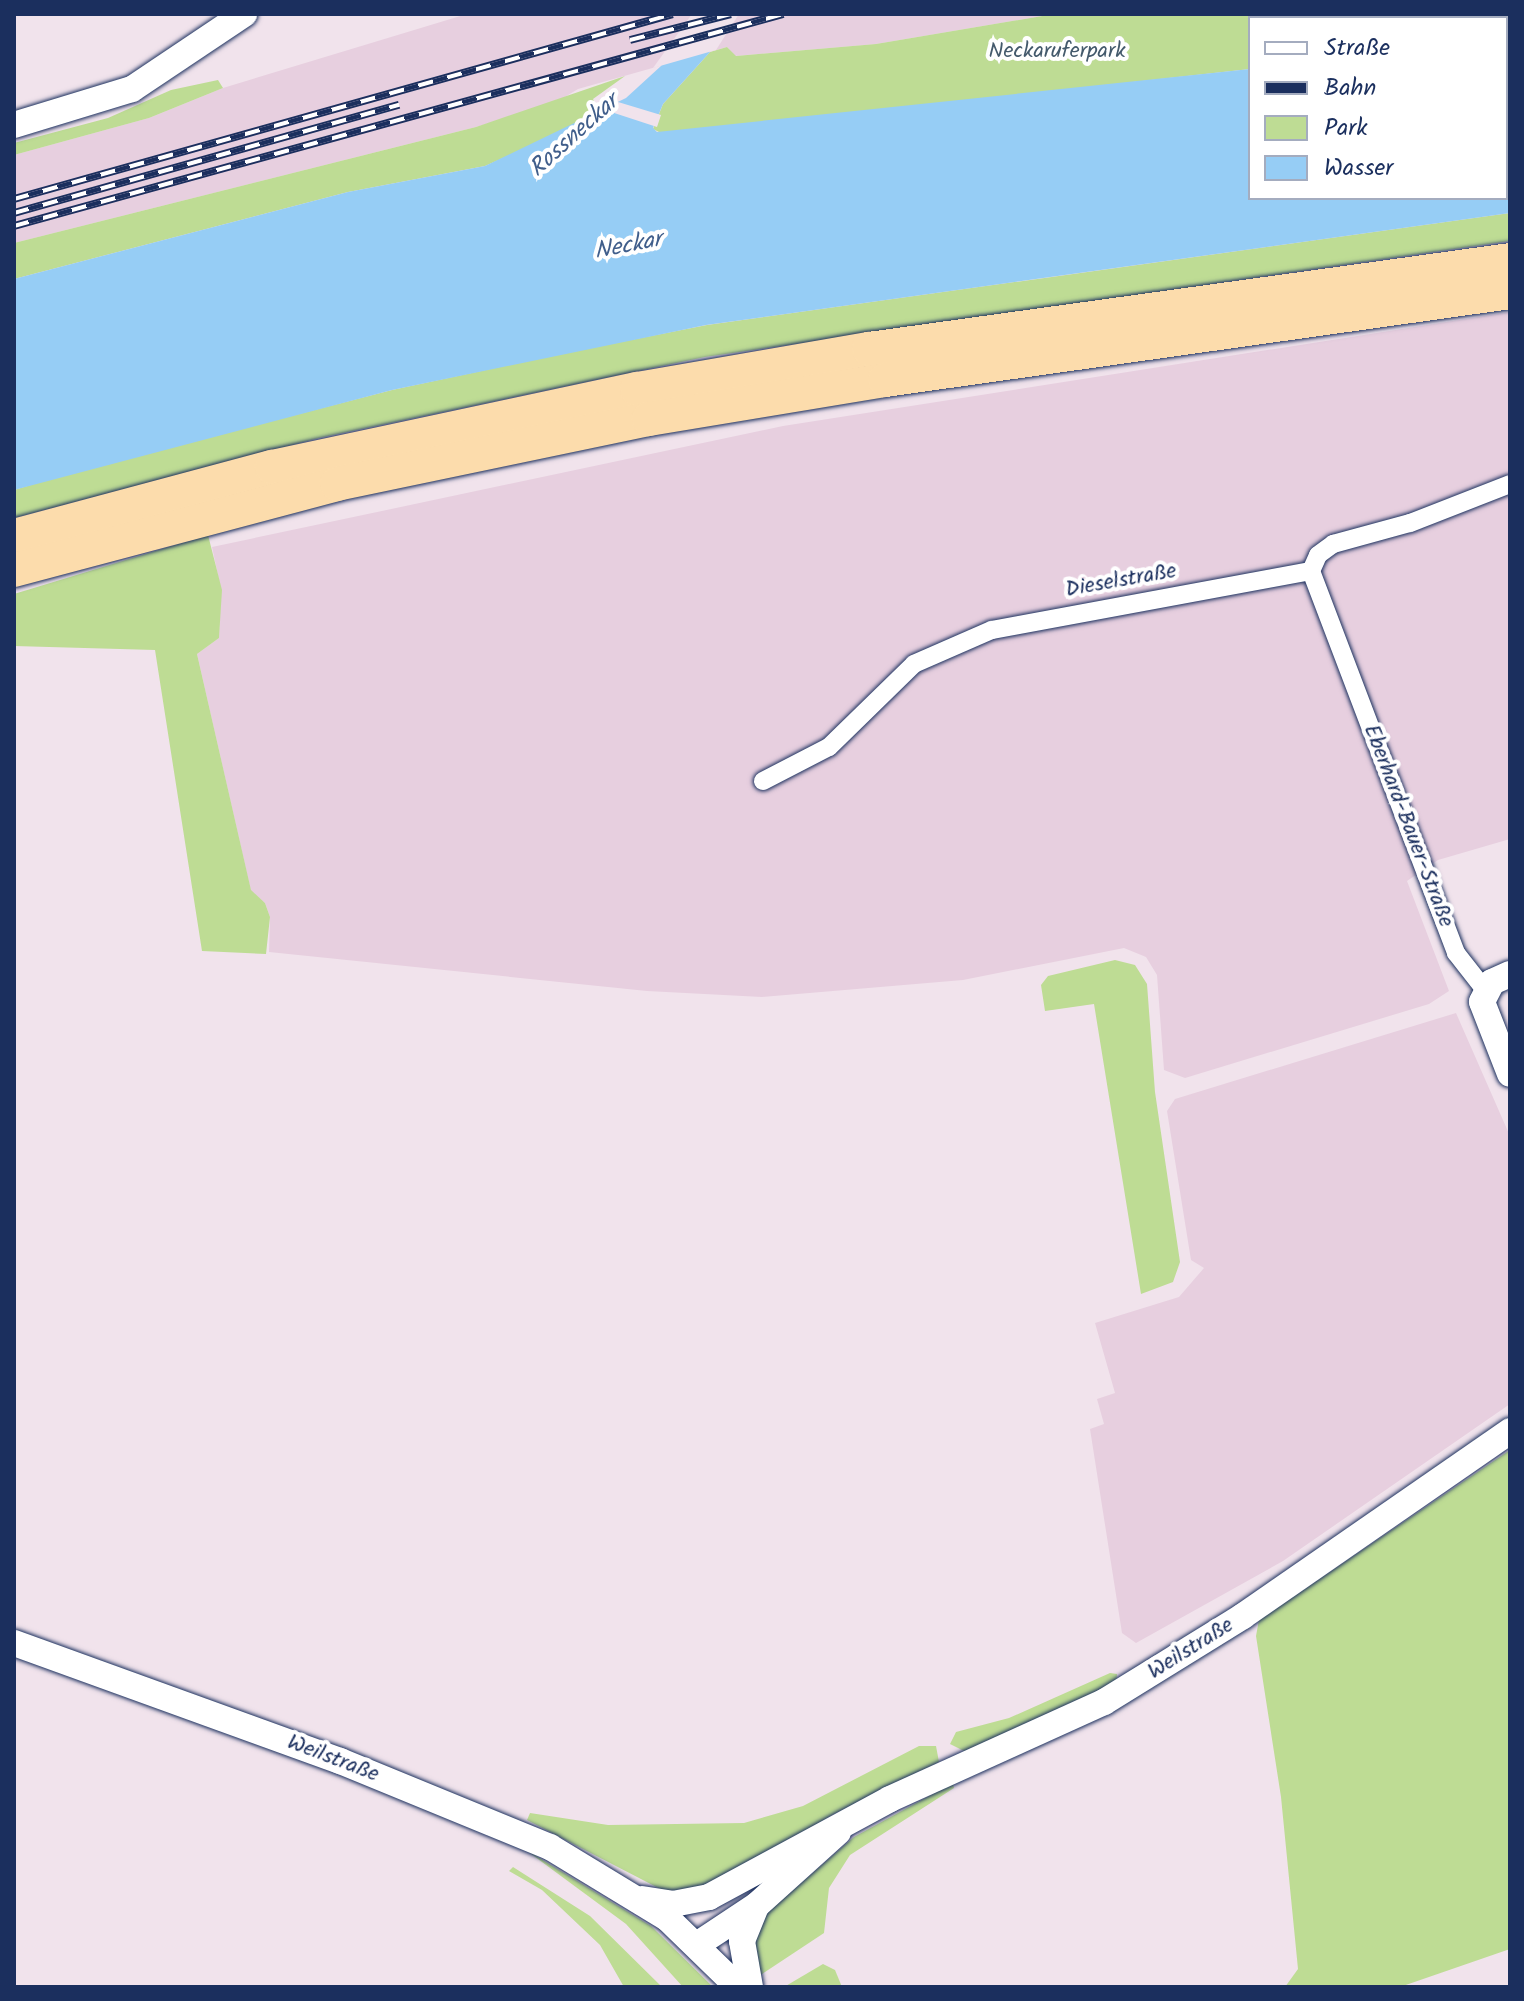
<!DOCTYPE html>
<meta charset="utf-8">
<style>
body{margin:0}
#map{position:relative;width:1524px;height:2001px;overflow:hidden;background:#f1e3ec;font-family:Kalam,sans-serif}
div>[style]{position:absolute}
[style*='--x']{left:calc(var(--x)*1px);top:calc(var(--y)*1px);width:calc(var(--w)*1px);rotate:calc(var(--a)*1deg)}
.built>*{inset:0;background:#e7cfdf}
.green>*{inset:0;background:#bedc94}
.water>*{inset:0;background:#96cdf5}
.pier>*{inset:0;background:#f1e3ec}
.roads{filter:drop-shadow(0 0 2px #1b2f5e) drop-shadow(0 0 2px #1b2f5e)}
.street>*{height:18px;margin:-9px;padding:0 9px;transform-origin:9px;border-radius:9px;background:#fff}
.secondary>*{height:26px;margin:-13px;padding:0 13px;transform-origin:13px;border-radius:13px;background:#fff}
.highway>*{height:34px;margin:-17px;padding:0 17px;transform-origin:17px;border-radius:17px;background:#fcdcac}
.rail>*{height:8px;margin-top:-4px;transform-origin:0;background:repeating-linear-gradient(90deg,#fff 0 15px,#1b2f5e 0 30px);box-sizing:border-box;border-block:2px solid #1b2f5e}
span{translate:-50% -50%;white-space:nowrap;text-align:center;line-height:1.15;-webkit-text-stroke:8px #fff;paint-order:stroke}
.park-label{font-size:22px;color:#445a6c}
.street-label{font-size:22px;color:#1b2f5e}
.water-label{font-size:24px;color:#405e8b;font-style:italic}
.frame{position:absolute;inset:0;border:16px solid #1b2f5e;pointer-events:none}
.legend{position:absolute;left:1248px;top:16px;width:260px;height:184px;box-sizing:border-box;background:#fff;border:2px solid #a4acbf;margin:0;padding:10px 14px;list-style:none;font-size:24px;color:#1b2f5e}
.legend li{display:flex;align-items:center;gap:16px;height:40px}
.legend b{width:40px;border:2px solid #a4acbf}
</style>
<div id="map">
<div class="built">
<i style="clip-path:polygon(467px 14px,1054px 14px,876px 44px,735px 56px,727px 47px,578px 89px,555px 103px,476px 127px,14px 243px,14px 155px,149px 118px,223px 88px)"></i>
<i style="clip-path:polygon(1510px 312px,1510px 839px,1438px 860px,1407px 881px,1449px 991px,1429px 1004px,1185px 1078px,1164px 1070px,1157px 975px,1146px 957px,1124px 948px,963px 980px,762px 997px,647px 991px,269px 952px,270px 917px,265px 903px,251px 891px,197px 654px,219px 638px,221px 590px,212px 547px,783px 426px)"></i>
<i style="clip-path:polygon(1456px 1013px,1510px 1136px,1510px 1404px,1283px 1561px,1136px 1643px,1122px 1633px,1090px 1429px,1104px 1424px,1097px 1399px,1115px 1393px,1095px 1323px,1179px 1297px,1204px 1268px,1191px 1260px,1167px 1111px,1175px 1099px)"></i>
</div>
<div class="green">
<i style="clip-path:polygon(1054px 14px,1510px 14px,1510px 33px,1506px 34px,1506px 18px,1250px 18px,1250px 69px,663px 134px,653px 129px,663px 104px,710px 52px,727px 47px,736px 56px,876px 44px)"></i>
<i style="clip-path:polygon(625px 76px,593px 99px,600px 115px,485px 166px,348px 192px,14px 279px,14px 243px,476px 127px)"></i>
<i style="clip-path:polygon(218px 80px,223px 88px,149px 118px,14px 155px,14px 143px,108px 118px,171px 90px)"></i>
<i style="clip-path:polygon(1510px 213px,1510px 241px,705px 357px,319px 438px,14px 518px,14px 490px,70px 473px,392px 390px,569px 352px,707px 325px)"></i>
<i style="clip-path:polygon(208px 535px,222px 590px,219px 638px,197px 654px,251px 890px,265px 903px,270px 917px,266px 954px,202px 951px,155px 650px,14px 646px,14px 594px)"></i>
<i style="clip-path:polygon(1115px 960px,1135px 965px,1147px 984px,1155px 1092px,1180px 1262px,1173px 1282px,1141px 1294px,1094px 1004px,1045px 1011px,1041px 985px,1048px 976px)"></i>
<i style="clip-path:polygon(1510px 1450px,1510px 1949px,1400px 1987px,1285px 1987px,1298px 1969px,1281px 1797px,1256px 1636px,1259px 1620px)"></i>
<i style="clip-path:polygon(1110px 1673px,1117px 1674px,1116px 1684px,966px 1752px,950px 1744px,956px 1732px,1009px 1718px)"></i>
<i style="clip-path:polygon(919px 1746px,936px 1746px,939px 1762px,832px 1815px,713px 1887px,668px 1893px,527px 1820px,530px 1813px,608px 1825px,744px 1823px,803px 1806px)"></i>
<i style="clip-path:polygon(953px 1783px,954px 1788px,850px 1855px,829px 1888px,824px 1933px,759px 1976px,749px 1948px,755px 1923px,854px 1837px)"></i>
<i style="clip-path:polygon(523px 1848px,651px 1926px,713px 1987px,683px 1987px,626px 1924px)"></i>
<i style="clip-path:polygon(513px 1867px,590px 1916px,662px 1987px,624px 1987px,600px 1945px,542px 1890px,509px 1871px)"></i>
<i style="clip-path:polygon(823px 1964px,835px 1970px,842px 1987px,784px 1987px)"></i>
</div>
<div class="water">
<i style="clip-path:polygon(697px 14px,710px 52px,663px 104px,653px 128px,657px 132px,1250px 69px,1250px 198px,1506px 198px,1510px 33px,1510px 213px,706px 325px,392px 390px,14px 490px,14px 279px,348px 192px,485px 166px,626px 98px,661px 66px)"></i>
</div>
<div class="pier">
<i style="clip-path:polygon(692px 14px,739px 14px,716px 50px,653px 68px)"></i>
<i style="clip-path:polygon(618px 102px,661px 115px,657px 127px,602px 109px)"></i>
</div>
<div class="roads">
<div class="street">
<i style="--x:1311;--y:571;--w:409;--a:69.2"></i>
<i style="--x:1456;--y:953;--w:47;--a:51.9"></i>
<i style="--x:1311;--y:571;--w:17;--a:-66"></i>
<i style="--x:1318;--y:555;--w:19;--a:-36"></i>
<i style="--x:1333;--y:544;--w:80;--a:-15.3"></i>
<i style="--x:1410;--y:523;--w:107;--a:-21.3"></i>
<i style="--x:763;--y:781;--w:74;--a:-27.3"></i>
<i style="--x:829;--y:747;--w:119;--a:-44.3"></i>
<i style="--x:914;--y:664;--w:85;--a:-23.6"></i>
<i style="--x:992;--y:630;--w:324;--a:-10.5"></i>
</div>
<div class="secondary">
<i style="--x:14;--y:125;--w:123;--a:-17"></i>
<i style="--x:132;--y:89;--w:135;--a:-33.8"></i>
<i style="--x:1510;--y:974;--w:20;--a:156"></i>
<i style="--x:1492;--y:982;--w:22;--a:117"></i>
<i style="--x:1482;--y:1002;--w:77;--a:68.7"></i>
<i style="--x:14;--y:1643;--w:347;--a:19.9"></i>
<i style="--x:340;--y:1761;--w:227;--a:22.3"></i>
<i style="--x:550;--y:1847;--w:137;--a:31.3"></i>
<i style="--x:667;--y:1918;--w:99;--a:44.2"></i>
<i style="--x:642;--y:1899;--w:31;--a:9"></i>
<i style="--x:673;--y:1904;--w:37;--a:-11"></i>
<i style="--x:709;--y:1897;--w:206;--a:-28.4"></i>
<i style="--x:890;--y:1799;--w:235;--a:-24.4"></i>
<i style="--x:1104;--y:1702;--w:163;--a:-31.7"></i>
<i style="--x:1243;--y:1616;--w:325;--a:-34.7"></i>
<i style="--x:698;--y:1944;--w:71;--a:-33.5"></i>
<i style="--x:757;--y:1905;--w:109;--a:-42"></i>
<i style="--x:750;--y:1987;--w:47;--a:-99.9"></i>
<i style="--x:742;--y:1941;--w:35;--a:-68"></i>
</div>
<div class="highway">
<i style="--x:14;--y:536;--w:267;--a:-15"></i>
<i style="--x:272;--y:467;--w:373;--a:-12.1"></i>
<i style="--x:637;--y:389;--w:235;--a:-9.8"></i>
<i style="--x:869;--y:349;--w:647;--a:-7.9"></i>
<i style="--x:14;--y:570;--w:334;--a:-14.9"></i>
<i style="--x:337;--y:484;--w:319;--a:-11.8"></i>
<i style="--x:649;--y:419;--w:239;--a:-9.4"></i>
<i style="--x:885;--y:380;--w:631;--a:-8.01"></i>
</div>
</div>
<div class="rail">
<i style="--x:630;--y:40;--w:104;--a:-14.4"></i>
<i style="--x:14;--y:199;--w:684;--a:-15.68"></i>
<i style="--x:14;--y:213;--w:400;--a:-15.7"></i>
<i style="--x:14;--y:226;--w:798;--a:-15.41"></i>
</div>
<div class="park-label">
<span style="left:1057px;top:52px">Neckaruferpark</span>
</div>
<div class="street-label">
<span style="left:1121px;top:581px;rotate:-10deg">Dieselstraße</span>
<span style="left:1408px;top:826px;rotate:69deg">Eberhard-Bauer-Straße</span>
<span style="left:1191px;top:1649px;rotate:-32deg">Weilstraße</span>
<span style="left:333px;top:1759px;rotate:21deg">Weilstraße</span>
</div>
<div class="water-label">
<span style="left:574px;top:136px;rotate:-42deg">Rossneckar</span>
<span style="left:628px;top:246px;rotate:-11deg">Neckar</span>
</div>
<div class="frame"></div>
<ul class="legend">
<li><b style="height:10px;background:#fff"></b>Straße</li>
<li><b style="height:10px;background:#1b2f5e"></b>Bahn</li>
<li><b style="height:22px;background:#bedc94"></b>Park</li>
<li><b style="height:22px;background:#96cdf5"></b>Wasser</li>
</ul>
</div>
